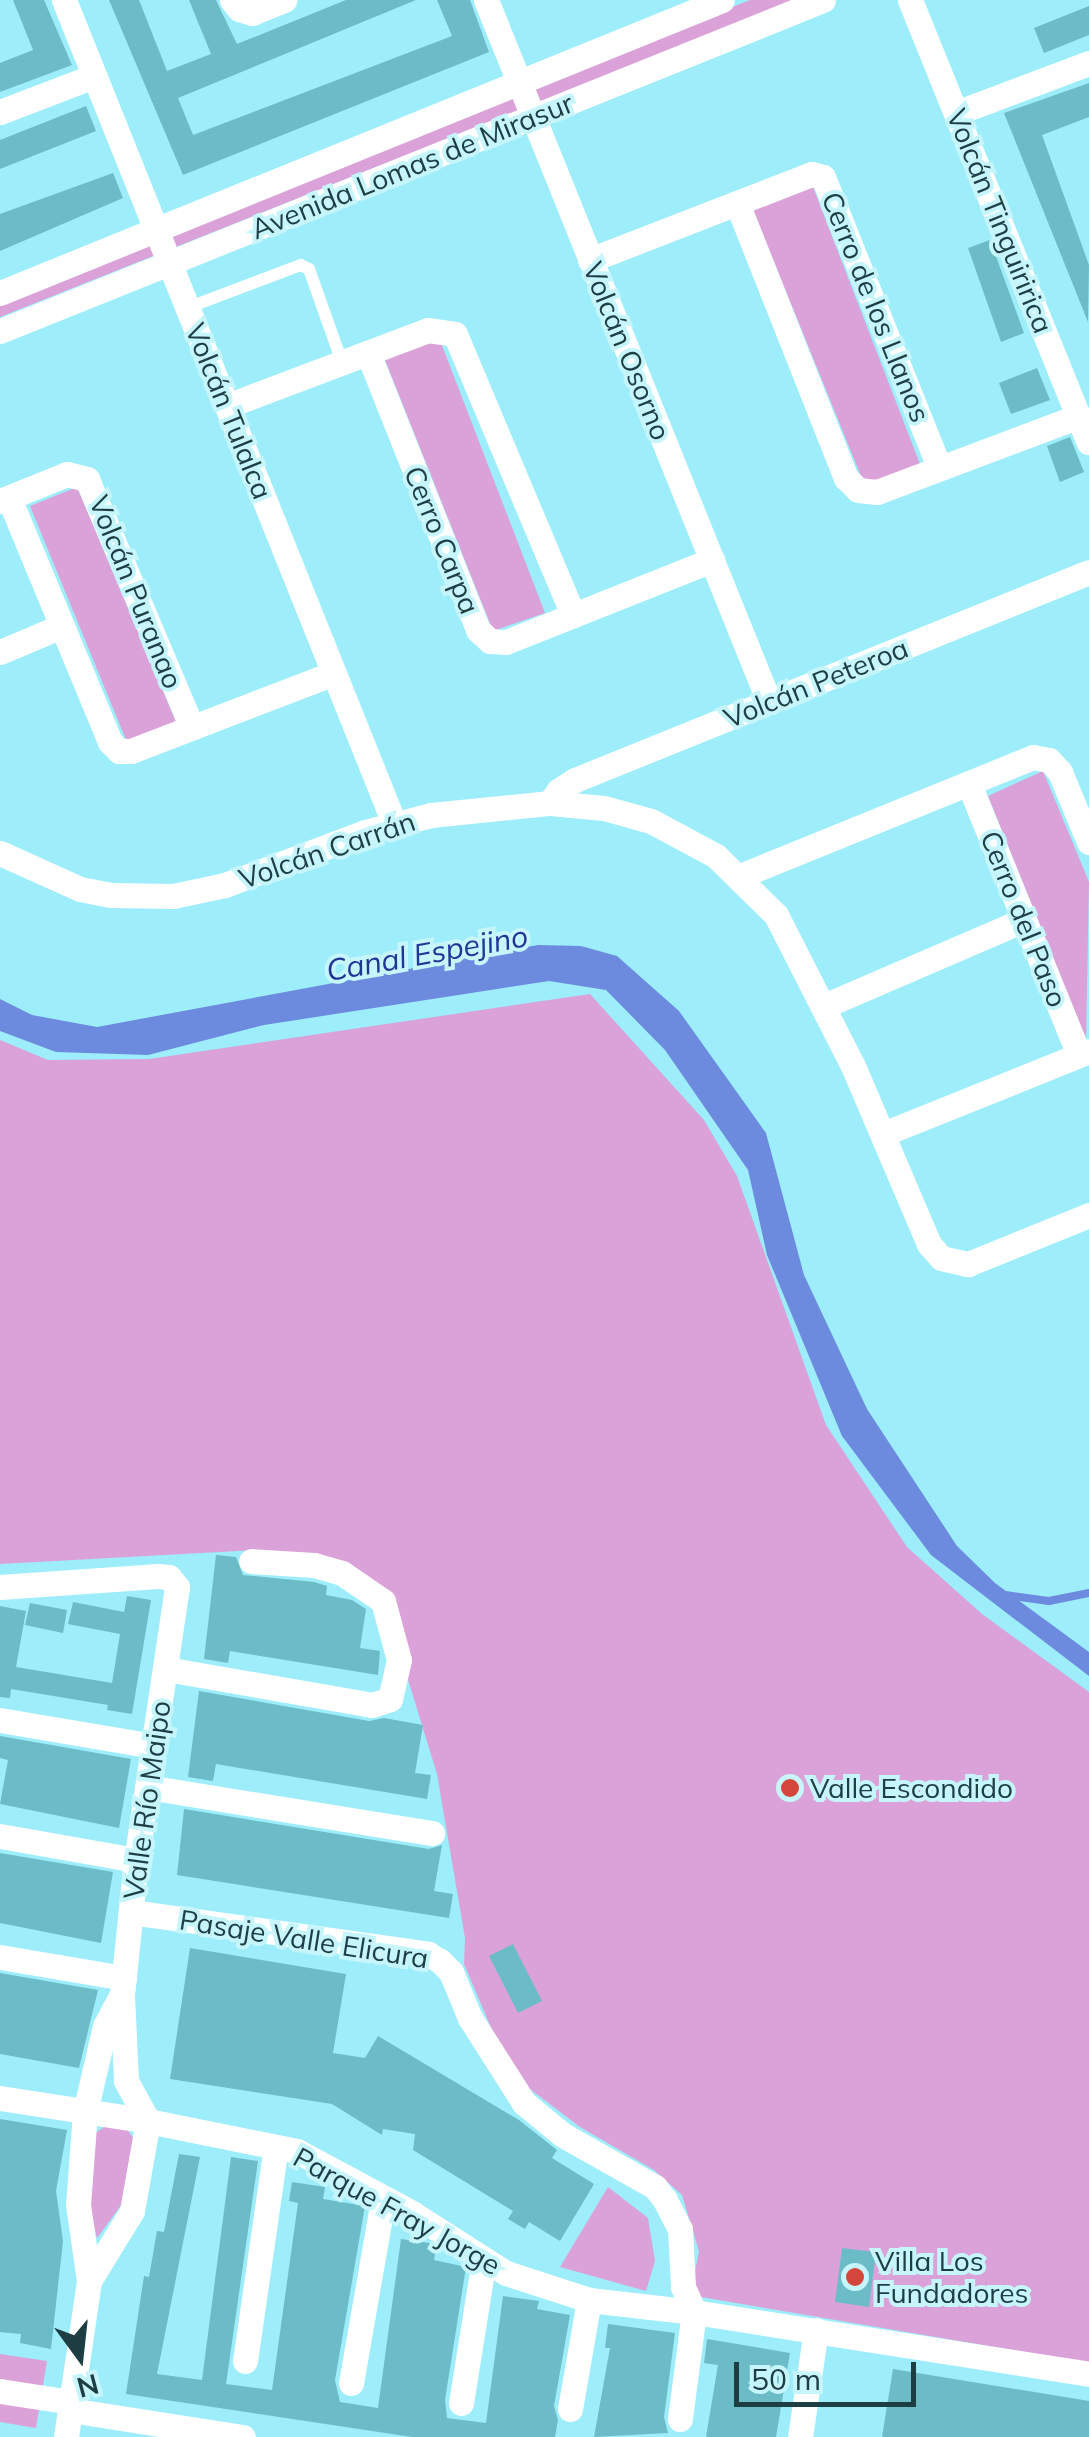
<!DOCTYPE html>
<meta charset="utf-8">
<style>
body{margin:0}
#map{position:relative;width:1089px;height:2437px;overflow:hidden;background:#9dedfa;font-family:Mulish,sans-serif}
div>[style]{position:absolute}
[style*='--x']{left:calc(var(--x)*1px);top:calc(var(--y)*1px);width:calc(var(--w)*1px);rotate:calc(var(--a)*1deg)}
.green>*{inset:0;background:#dba1d9}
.water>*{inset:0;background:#6d8bde}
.stream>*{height:8px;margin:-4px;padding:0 4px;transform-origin:4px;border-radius:4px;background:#6d8bde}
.building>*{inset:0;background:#6cbcc8}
.lane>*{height:12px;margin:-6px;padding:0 6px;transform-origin:6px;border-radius:6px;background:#fff}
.street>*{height:25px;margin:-12.5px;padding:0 12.5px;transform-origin:12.5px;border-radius:12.5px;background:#fff}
.dots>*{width:28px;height:28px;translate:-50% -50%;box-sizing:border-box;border:5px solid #c7f5fc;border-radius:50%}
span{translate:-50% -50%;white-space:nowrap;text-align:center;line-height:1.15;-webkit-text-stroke:8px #c7f5fc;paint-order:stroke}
.street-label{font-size:28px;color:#1d3e43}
.poi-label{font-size:28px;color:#1d3e43}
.left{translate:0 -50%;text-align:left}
.water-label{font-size:30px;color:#203696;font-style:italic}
.north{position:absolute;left:30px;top:2307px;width:100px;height:100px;-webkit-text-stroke:8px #c7f5fc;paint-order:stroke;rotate:165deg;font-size:28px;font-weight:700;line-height:40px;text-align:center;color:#1d3e43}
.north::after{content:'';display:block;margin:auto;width:35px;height:45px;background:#1d3e43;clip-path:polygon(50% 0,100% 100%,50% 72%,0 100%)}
.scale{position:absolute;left:734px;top:2362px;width:182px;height:45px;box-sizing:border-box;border:5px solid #1d3e43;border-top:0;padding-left:12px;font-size:30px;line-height:35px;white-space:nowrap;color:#1d3e43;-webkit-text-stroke:8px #c7f5fc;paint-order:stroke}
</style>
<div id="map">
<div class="green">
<i style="clip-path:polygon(750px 0,795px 0,0 317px,0 305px)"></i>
<i style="clip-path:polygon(813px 187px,920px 464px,865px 486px,753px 210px)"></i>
<i style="clip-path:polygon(438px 335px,545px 613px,493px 631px,383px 355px)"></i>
<i style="clip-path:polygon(77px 487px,176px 722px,127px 742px,30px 506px)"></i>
<i style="clip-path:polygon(1043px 771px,1089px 882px,1086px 1039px,988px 796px)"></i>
<i style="clip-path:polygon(590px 994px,704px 1120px,737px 1176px,826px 1425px,907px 1547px,982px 1614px,1089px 1692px,1089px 2363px,701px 2297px,693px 2282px,699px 2251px,682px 2195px,654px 2170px,580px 2127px,522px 2083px,495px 2037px,464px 1964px,465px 1938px,437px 1774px,394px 1634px,354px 1578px,258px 1550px,0 1564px,0 1040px,48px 1060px,149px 1059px)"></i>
<i style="clip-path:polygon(107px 2125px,127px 2129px,133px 2138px,122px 2204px,97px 2238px,89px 2205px,94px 2134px)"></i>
<i style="clip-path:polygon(608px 2187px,648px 2218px,655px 2261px,646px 2291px,560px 2267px)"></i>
<i style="clip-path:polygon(0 2354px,47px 2361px,36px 2428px,0 2422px)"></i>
</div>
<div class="water">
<i style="clip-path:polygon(538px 945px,581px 946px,617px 956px,679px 1011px,766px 1133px,804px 1275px,867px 1409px,957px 1546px,995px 1583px,1089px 1652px,1089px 1676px,931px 1555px,842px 1436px,767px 1255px,748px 1170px,665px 1050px,606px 990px,549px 981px,264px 1025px,148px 1055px,56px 1052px,0 1031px,0 999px,32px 1015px,97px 1027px)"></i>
</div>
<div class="stream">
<i style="--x:1005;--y:1595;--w:44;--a:7.8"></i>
<i style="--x:1049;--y:1601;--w:41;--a:-11.3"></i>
</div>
<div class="building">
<i style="clip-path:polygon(13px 0,44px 0,72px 65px,0 92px,0 63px,33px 50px)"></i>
<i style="clip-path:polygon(109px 0,139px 0,167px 71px,211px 54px,189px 0,216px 0,237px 44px,346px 0,416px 0,178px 98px,193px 135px,452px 36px,437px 0,470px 0,489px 52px,183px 175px)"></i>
<i style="clip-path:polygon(1089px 6px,1089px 35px,1044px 53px,1034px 28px)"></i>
<i style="clip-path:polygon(1089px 83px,1089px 117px,1042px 135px,1089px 265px,1088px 322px,1004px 113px)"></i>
<i style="clip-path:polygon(86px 106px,96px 131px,0 169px,0 140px)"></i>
<i style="clip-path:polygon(113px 173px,123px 198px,0 251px,0 214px)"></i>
<i style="clip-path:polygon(990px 240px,1024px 333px,1001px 342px,968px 248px)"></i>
<i style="clip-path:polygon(1037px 368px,1050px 400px,1011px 414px,999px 383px)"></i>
<i style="clip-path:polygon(1070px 437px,1084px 472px,1060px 482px,1047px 446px)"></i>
<i style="clip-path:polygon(216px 1555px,236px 1557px,243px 1575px,314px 1582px,327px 1586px,326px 1595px,352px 1600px,366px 1609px,360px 1648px,380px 1651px,378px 1675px,230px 1651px,228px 1663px,204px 1659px)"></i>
<i style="clip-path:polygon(127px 1596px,151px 1600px,132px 1714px,107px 1710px,108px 1705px,11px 1689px,10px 1698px,0 1697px,0 1606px,26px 1611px,16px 1667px,112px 1683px,120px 1634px,68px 1624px,73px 1602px,124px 1612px)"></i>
<i style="clip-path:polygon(30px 1603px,67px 1610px,63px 1633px,25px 1625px)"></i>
<i style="clip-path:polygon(199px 1691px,369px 1721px,384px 1718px,423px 1725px,415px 1773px,431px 1775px,427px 1799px,216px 1764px,213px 1781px,188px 1777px)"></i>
<i style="clip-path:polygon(0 1736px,131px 1759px,119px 1828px,0 1804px,8px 1760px,0 1758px)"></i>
<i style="clip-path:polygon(184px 1809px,429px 1849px,442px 1845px,434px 1891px,453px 1894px,449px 1918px,177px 1875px)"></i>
<i style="clip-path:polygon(0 1853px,113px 1872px,101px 1943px,0 1923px)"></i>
<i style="clip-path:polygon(513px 1944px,542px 2001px,518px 2013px,489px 1956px)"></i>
<i style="clip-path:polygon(190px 1948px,346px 1974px,333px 2053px,365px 2058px,378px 2036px,519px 2120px,557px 2150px,552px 2158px,594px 2184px,560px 2241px,529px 2222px,525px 2229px,508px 2219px,513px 2211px,413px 2150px,415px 2134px,383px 2129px,382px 2135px,332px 2104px,170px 2079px)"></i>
<i style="clip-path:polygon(0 1973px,98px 1990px,79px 2068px,0 2054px)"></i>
<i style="clip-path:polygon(0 2119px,67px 2130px,56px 2191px,63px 2241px,51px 2349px,20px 2343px,21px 2334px,0 2332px)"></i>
<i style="clip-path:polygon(179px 2154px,200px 2157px,157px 2374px,202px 2380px,231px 2157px,258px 2161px,226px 2384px,272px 2390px,298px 2203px,289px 2201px,292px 2182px,325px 2187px,323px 2199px,365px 2206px,335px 2380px,340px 2402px,378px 2408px,401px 2239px,429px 2243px,436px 2248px,434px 2260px,466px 2267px,445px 2400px,447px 2418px,486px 2423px,503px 2296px,539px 2301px,537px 2309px,570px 2315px,554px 2406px,558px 2420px,555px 2437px,412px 2437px,126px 2394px,144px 2276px,149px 2277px,157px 2231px,164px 2232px)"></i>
<i style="clip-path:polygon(842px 2248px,876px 2252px,869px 2307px,835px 2302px)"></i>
<i style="clip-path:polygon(608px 2324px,675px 2333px,664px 2417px,668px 2433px,594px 2437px,610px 2348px,605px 2348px)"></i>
<i style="clip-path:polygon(707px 2339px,790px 2353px,776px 2437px,706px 2437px,718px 2365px,704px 2363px)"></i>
<i style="clip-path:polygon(893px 2369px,1089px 2401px,1089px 2437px,882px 2437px)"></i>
</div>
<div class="lane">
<i style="--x:187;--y:308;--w:122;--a:-20.7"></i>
<i style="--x:301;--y:265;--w:9;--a:27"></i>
<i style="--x:309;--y:269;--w:99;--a:70.5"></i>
</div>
<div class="street">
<i style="--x:64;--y:0;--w:887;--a:68.15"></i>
<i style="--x:232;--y:0;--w:11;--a:52"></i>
<i style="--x:239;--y:9;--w:14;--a:17"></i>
<i style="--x:252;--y:13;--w:35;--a:-22"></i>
<i style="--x:486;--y:0;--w:757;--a:68.04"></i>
<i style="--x:910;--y:0;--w:477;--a:68"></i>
<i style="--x:0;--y:112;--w:101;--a:-21"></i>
<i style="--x:956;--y:113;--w:142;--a:-20.6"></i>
<i style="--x:737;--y:203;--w:296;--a:68.4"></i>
<i style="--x:846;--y:478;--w:17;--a:45"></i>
<i style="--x:858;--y:490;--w:19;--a:6"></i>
<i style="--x:877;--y:492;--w:216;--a:-20.6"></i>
<i style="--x:590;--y:260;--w:238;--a:-21.2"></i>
<i style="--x:812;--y:174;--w:11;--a:15"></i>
<i style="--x:823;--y:177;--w:312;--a:68.2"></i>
<i style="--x:0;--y:293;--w:779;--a:-22.09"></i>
<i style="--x:0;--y:331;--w:887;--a:-21.91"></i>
<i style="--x:368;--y:353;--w:298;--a:68.3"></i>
<i style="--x:478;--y:630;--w:16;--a:43"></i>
<i style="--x:490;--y:641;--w:16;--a:4"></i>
<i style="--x:506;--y:642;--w:222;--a:-21.7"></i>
<i style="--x:227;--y:406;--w:215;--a:-20.7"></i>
<i style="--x:428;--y:330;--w:27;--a:8"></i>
<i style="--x:455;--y:334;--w:305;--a:67.2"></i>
<i style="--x:9;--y:498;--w:264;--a:67.5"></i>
<i style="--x:110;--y:742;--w:13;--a:45"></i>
<i style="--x:119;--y:751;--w:12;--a:0"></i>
<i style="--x:131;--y:751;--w:217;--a:-21"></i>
<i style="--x:0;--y:501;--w:72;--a:-21.9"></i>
<i style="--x:67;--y:474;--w:21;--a:14"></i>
<i style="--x:87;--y:479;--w:270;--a:67.1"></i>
<i style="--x:0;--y:652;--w:67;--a:-22.8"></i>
<i style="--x:969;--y:784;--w:292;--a:67.9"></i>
<i style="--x:550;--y:803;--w:14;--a:-56"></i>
<i style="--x:558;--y:791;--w:20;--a:-33"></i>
<i style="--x:575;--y:780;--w:554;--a:-22.03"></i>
<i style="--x:0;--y:853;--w:88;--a:24.2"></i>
<i style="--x:80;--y:889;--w:32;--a:11"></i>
<i style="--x:111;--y:895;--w:62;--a:0.9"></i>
<i style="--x:173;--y:896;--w:53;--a:-11.9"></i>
<i style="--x:225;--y:885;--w:150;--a:-20.7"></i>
<i style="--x:365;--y:832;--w:68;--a:-14.4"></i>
<i style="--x:431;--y:815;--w:120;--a:-5.8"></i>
<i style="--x:550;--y:803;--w:54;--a:5.3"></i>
<i style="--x:604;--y:808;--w:49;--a:15.5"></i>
<i style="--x:651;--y:821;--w:74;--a:28.3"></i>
<i style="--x:716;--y:856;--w:84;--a:44.5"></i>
<i style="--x:776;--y:915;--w:169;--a:63"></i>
<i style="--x:853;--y:1066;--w:194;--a:66.9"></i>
<i style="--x:929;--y:1244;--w:18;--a:49"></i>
<i style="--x:941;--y:1258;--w:28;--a:13"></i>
<i style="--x:968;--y:1264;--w:131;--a:-22"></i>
<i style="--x:740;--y:876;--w:316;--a:-22.1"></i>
<i style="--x:1033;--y:757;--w:16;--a:11"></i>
<i style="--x:1049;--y:760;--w:16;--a:47"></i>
<i style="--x:1060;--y:772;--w:76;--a:67.5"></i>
<i style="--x:824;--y:1006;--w:218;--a:-23.3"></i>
<i style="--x:883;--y:1134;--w:222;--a:-21.9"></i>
<i style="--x:0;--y:1587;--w:158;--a:-4"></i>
<i style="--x:158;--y:1576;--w:11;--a:5"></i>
<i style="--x:169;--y:1577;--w:13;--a:51"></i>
<i style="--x:177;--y:1587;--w:276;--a:98.5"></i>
<i style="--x:136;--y:1860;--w:136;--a:95.9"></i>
<i style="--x:122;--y:1995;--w:86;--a:87.3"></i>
<i style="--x:126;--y:2081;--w:46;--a:61.2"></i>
<i style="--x:148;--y:2121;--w:91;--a:100.1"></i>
<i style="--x:132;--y:2211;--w:82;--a:121.6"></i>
<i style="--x:166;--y:1669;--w:209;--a:9.9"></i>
<i style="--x:372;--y:1705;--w:19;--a:-18"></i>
<i style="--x:390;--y:1699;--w:40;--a:-77"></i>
<i style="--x:399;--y:1660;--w:61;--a:-105.2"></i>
<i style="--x:383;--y:1601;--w:50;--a:-145.7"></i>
<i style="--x:342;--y:1573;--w:29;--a:-164"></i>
<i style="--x:314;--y:1565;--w:63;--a:-176.4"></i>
<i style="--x:0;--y:1720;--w:155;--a:9.6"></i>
<i style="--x:147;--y:1787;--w:289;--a:9.2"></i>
<i style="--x:0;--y:1836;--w:138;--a:10"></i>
<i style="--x:131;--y:1912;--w:300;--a:8"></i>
<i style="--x:428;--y:1954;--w:14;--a:30"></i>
<i style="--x:440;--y:1961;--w:16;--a:45"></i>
<i style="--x:451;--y:1972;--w:50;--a:67.6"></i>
<i style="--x:470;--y:2018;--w:101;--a:57.6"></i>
<i style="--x:524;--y:2103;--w:50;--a:39.4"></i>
<i style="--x:563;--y:2135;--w:106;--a:29.5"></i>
<i style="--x:655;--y:2187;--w:16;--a:52"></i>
<i style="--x:665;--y:2200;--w:33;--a:63"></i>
<i style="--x:680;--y:2229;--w:58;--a:87"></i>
<i style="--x:683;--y:2287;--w:27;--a:66"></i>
<i style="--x:694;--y:2312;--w:108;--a:97.5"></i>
<i style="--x:0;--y:1957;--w:126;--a:9.6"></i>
<i style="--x:0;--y:2098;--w:150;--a:8.8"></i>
<i style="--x:148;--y:2121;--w:152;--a:11.4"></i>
<i style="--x:297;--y:2151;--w:131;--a:28.3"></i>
<i style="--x:412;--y:2213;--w:112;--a:32.6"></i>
<i style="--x:506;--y:2273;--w:87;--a:18"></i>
<i style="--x:589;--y:2300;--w:106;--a:6.5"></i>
<i style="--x:694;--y:2312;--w:400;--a:8.9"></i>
<i style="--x:245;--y:2361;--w:216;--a:-81.8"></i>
<i style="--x:351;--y:2383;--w:187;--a:-80.1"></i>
<i style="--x:0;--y:2391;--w:72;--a:8.8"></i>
<i style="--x:461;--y:2403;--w:145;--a:-80.9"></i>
<i style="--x:570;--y:2409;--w:111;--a:-80.1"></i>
<i style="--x:70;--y:2410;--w:175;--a:8.9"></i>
<i style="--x:66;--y:2437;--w:158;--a:-81.6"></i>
<i style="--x:89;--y:2281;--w:77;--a:-98.2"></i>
<i style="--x:78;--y:2205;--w:93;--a:-85.7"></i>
<i style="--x:85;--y:2112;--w:88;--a:-76.9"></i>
<i style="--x:105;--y:2026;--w:34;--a:-62"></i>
<i style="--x:800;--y:2437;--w:108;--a:-81.5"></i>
</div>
<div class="dots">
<i style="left:790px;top:1788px;background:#d4463c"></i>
<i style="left:855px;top:2277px;background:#d4463c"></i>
</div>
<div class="street-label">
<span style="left:412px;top:166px;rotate:-22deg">Avenida Lomas de Mirasur</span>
<span style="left:1000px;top:221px;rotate:68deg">Volcán Tinguiririca</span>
<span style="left:876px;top:307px;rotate:68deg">Cerro de los Llanos</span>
<span style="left:627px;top:351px;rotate:68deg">Volcán Osorno</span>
<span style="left:229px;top:411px;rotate:68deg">Volcán Tulalca</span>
<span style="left:442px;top:540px;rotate:68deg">Cerro Carpa</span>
<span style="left:136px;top:592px;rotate:68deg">Volcán Puranao</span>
<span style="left:816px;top:683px;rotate:-22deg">Volcán Peteroa</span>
<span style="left:327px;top:850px;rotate:-19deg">Volcán Carrán</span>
<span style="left:1024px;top:919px;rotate:68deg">Cerro del Paso</span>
<span style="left:147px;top:1800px;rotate:-82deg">Valle Río Maipo</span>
<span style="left:304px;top:1939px;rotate:9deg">Pasaje Valle Elicura</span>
<span style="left:397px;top:2211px;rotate:29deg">Parque Fray Jorge</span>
</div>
<div class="poi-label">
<span class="left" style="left:810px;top:1788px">Valle Escondido</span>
<span class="left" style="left:875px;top:2277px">Villa Los<br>Fundadores</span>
</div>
<div class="water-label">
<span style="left:427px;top:953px;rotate:-10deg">Canal Espejino</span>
</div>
<div class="north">N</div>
<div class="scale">50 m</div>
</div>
